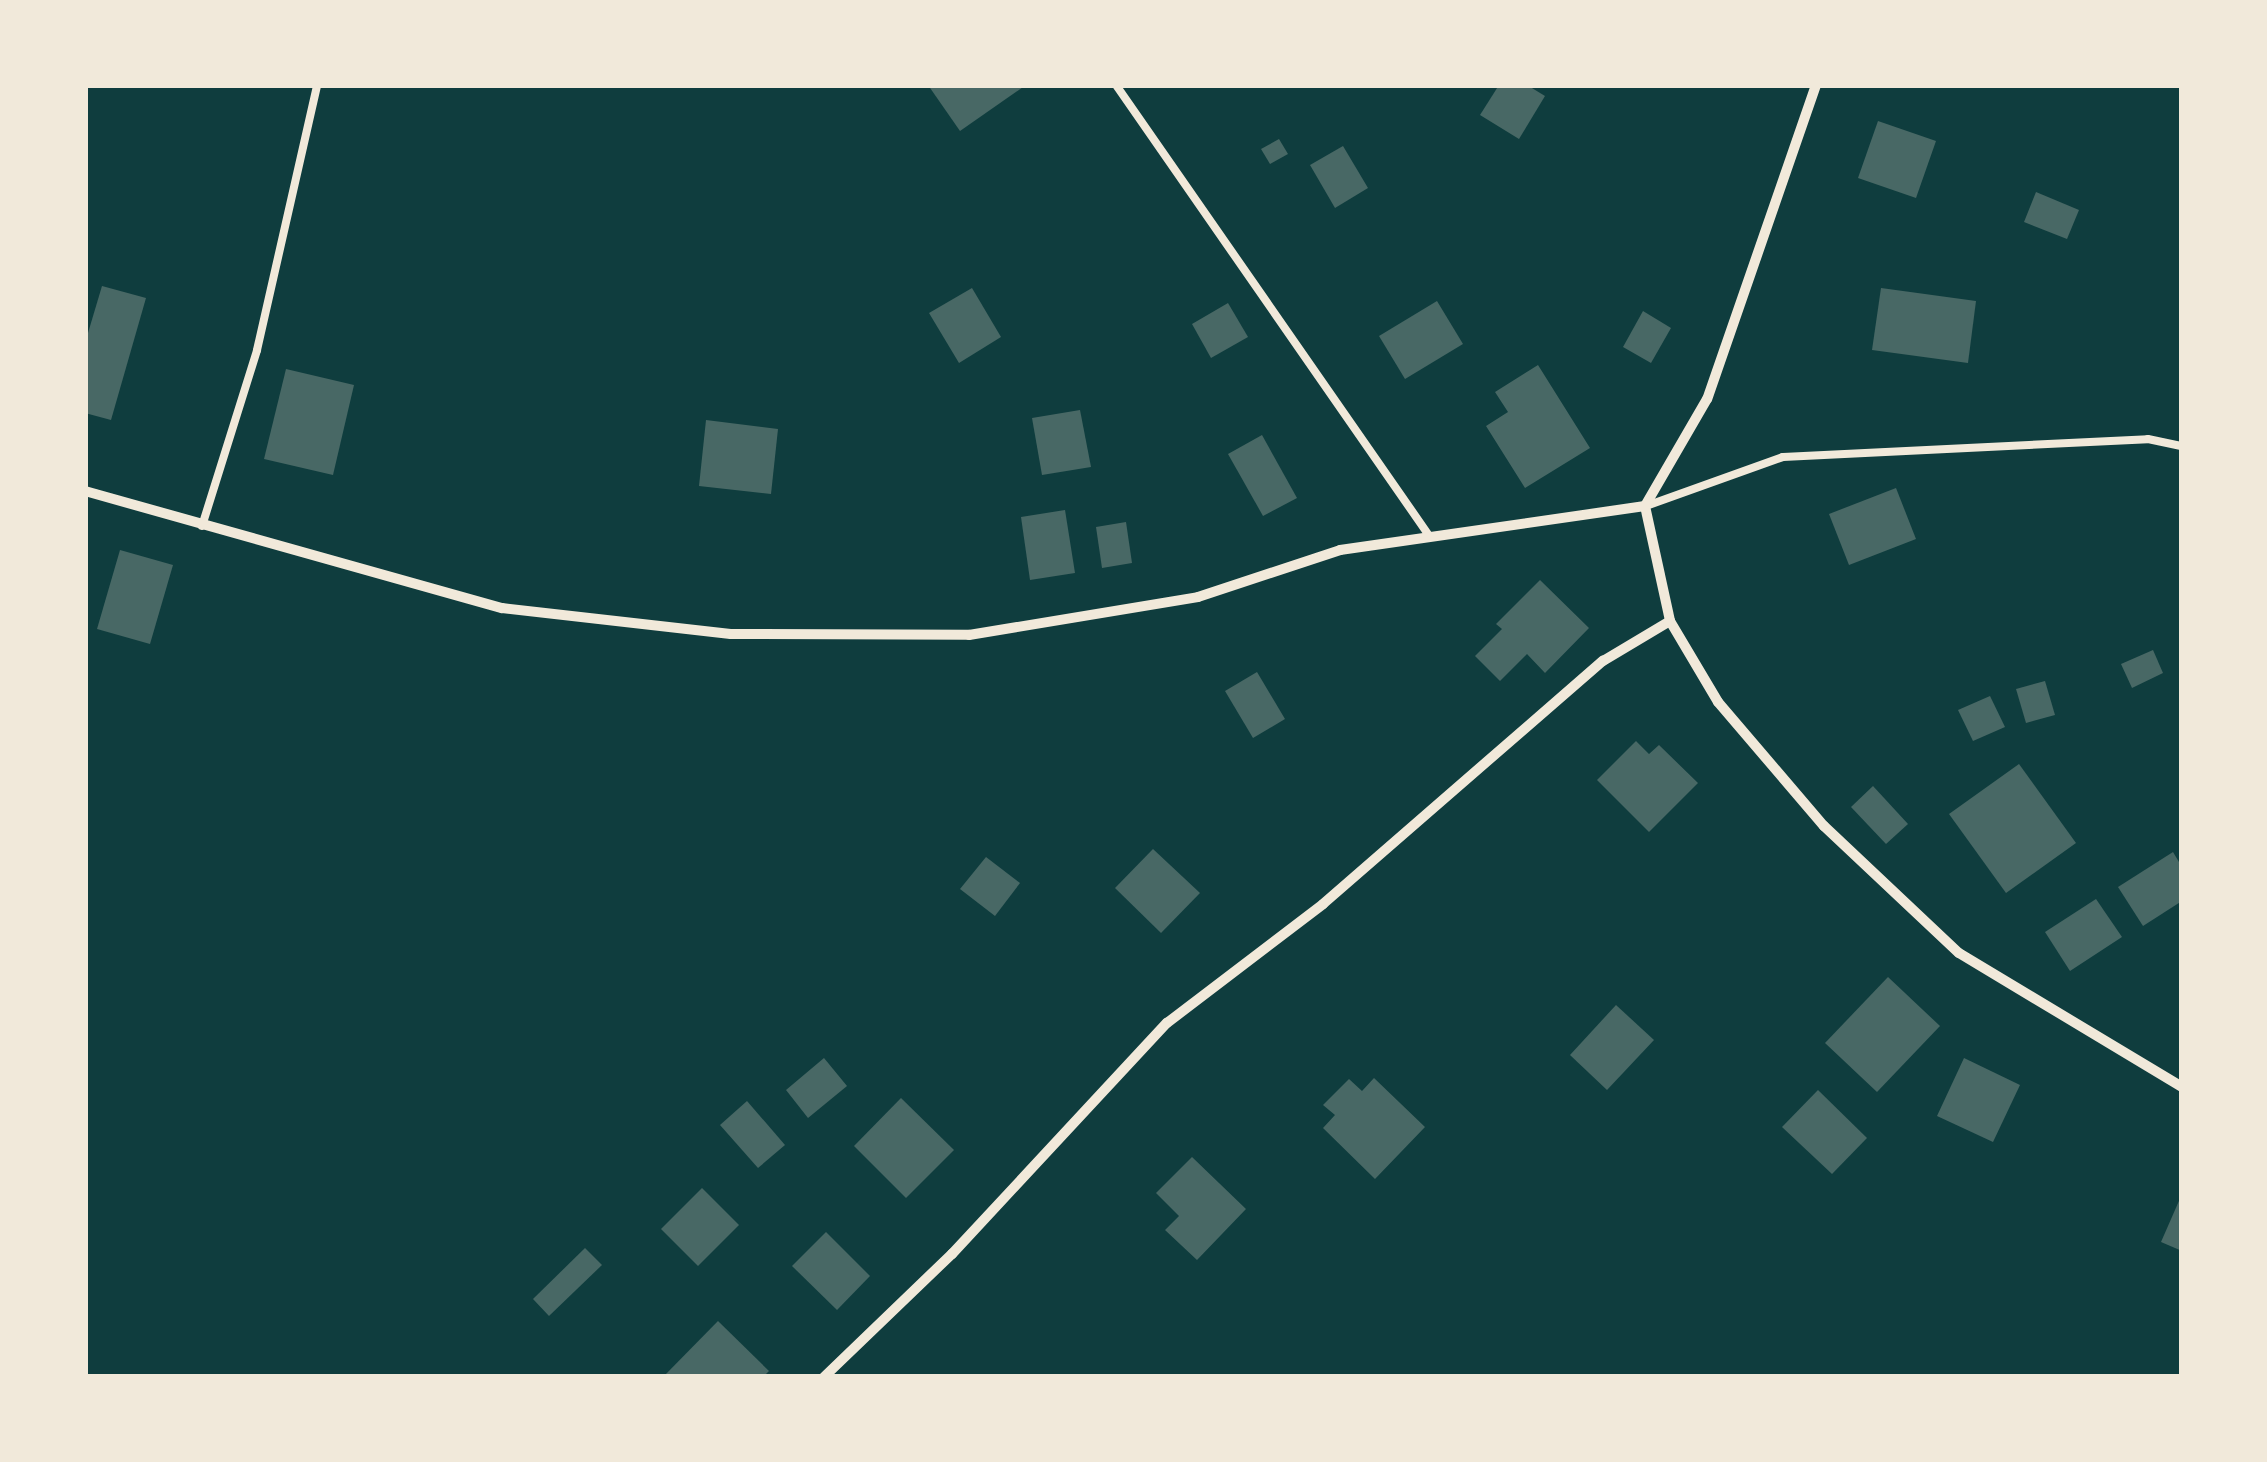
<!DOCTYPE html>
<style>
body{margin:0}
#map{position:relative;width:2267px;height:1462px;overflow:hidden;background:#0f3d3e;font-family:"PT Serif",serif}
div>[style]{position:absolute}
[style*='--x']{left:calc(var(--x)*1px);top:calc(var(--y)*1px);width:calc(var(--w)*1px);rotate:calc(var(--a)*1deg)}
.building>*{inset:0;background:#486865}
.service>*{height:8px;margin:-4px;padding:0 4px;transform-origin:4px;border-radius:4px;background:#f1e9da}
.minor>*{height:10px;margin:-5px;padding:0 5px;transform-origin:5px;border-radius:5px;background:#f1e9da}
span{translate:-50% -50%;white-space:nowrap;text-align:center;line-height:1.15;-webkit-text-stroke:10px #f1e9da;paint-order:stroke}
.frame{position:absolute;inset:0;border:88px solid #f1e9da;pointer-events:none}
</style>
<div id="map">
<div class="building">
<i style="clip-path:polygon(928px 85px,1026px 85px,960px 131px)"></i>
<i style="clip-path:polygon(1499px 85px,1527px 85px,1545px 96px,1519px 139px,1480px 115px)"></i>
<i style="clip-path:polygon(1878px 121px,1936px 141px,1916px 198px,1858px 178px)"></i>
<i style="clip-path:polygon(1279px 139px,1288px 154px,1270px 164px,1261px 149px)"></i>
<i style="clip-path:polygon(1343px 146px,1368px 188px,1335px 208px,1310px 165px)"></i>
<i style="clip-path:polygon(2036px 192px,2079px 210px,2067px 239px,2024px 222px)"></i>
<i style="clip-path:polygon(102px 286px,146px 298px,111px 420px,85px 413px,85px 343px)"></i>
<i style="clip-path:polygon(972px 288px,1001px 337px,959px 363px,929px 313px)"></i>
<i style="clip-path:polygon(1881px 288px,1976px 301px,1968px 363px,1872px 350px)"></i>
<i style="clip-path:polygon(1437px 301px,1463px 344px,1405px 379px,1379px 336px)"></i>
<i style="clip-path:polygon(1228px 303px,1248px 337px,1211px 358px,1192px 324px)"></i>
<i style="clip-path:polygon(1643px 311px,1671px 328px,1651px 363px,1623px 347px)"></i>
<i style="clip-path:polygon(1538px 365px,1590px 448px,1525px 488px,1486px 426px,1508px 412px,1495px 392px)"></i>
<i style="clip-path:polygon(286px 369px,354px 385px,333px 475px,264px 459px)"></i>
<i style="clip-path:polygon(1080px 410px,1091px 467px,1042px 475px,1032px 418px)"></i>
<i style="clip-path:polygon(706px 420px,778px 429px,771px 494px,699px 486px)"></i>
<i style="clip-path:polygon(1262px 435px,1297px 498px,1263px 516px,1228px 454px)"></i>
<i style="clip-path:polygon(1896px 488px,1916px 539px,1849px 565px,1829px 514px)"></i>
<i style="clip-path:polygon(1065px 510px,1075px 573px,1030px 580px,1021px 517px)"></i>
<i style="clip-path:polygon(1126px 522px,1132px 563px,1102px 568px,1096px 527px)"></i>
<i style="clip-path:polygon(120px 550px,173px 565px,150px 644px,97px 629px)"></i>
<i style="clip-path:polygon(1540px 580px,1589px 628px,1545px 673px,1527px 654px,1500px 681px,1475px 656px,1502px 629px,1496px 624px)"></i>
<i style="clip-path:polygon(2153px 650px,2163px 673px,2132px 688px,2121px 664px)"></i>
<i style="clip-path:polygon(1257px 672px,1285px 719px,1253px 738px,1225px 691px)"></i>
<i style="clip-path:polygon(2045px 681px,2055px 715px,2026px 723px,2016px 689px)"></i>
<i style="clip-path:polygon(1990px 696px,2005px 727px,1973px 741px,1958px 710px)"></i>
<i style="clip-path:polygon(1636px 741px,1649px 754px,1659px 745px,1698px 783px,1649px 832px,1597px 780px)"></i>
<i style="clip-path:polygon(2019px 764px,2076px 843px,2006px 893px,1949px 814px)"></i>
<i style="clip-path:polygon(1873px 786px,1908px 824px,1886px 844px,1851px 807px)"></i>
<i style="clip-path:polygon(1153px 849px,1200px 893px,1161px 933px,1115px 888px)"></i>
<i style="clip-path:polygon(2173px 852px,2182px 867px,2182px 901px,2143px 926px,2118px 887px)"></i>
<i style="clip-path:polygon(986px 857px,1020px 883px,995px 916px,960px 889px)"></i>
<i style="clip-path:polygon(2096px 899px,2122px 937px,2070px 971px,2045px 932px)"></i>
<i style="clip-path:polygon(1888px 977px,1940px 1026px,1877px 1092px,1825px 1043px)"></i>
<i style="clip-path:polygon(1616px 1005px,1654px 1040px,1607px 1090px,1570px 1055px)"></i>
<i style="clip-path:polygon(824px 1058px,847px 1086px,808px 1118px,786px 1090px)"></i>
<i style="clip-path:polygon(1964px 1058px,2020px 1085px,1993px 1142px,1937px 1116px)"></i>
<i style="clip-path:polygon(1374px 1078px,1425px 1127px,1375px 1179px,1323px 1128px,1335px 1115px,1323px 1105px,1349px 1079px,1362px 1091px)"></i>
<i style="clip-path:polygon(1818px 1090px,1867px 1138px,1832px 1174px,1782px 1127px)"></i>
<i style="clip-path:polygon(901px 1098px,954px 1150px,906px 1198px,854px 1146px)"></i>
<i style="clip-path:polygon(747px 1101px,785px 1145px,758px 1168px,720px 1125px)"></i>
<i style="clip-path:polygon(1192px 1157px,1246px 1209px,1197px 1260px,1165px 1230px,1179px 1216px,1156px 1193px)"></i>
<i style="clip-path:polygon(702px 1188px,739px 1225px,698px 1266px,661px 1229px)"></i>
<i style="clip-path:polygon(2182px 1194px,2182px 1251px,2161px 1242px)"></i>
<i style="clip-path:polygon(826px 1232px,870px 1276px,837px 1310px,792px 1266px)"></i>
<i style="clip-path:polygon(585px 1248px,602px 1265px,549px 1316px,533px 1299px)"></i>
<i style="clip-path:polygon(718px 1321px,769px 1371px,763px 1377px,663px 1377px)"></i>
</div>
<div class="service">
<i style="--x:1116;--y:85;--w:550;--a:55.21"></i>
<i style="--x:1646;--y:506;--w:145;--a:-19.7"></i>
<i style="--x:1783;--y:457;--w:365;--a:-2.8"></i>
<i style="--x:2148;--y:439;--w:35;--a:12"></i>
<i style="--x:202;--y:526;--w:184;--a:-72.6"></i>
<i style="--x:257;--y:350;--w:272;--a:-77.2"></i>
</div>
<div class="minor">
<i style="--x:1816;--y:85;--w:332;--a:109.1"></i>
<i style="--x:1707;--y:399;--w:124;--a:120.1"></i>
<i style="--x:1645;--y:506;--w:118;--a:77.7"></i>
<i style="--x:1670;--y:621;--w:94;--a:59.3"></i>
<i style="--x:1718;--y:702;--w:163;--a:49.5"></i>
<i style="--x:1824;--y:826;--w:185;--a:43.3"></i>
<i style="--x:1959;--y:953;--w:260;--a:31"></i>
<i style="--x:85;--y:491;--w:433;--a:15.7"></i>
<i style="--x:502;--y:608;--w:230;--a:6.5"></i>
<i style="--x:731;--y:634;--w:238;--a:0.2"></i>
<i style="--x:969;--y:635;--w:232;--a:-9.4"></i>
<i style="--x:1198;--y:597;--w:150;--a:-18.3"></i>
<i style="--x:1340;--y:550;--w:308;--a:-8.2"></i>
<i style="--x:824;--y:1377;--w:178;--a:-43.9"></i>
<i style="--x:952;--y:1254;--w:316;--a:-47.1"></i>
<i style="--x:1167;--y:1023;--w:196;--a:-37.3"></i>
<i style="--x:1323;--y:904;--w:371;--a:-41"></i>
<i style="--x:1603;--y:661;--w:78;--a:-30.8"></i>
</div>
<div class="frame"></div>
</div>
